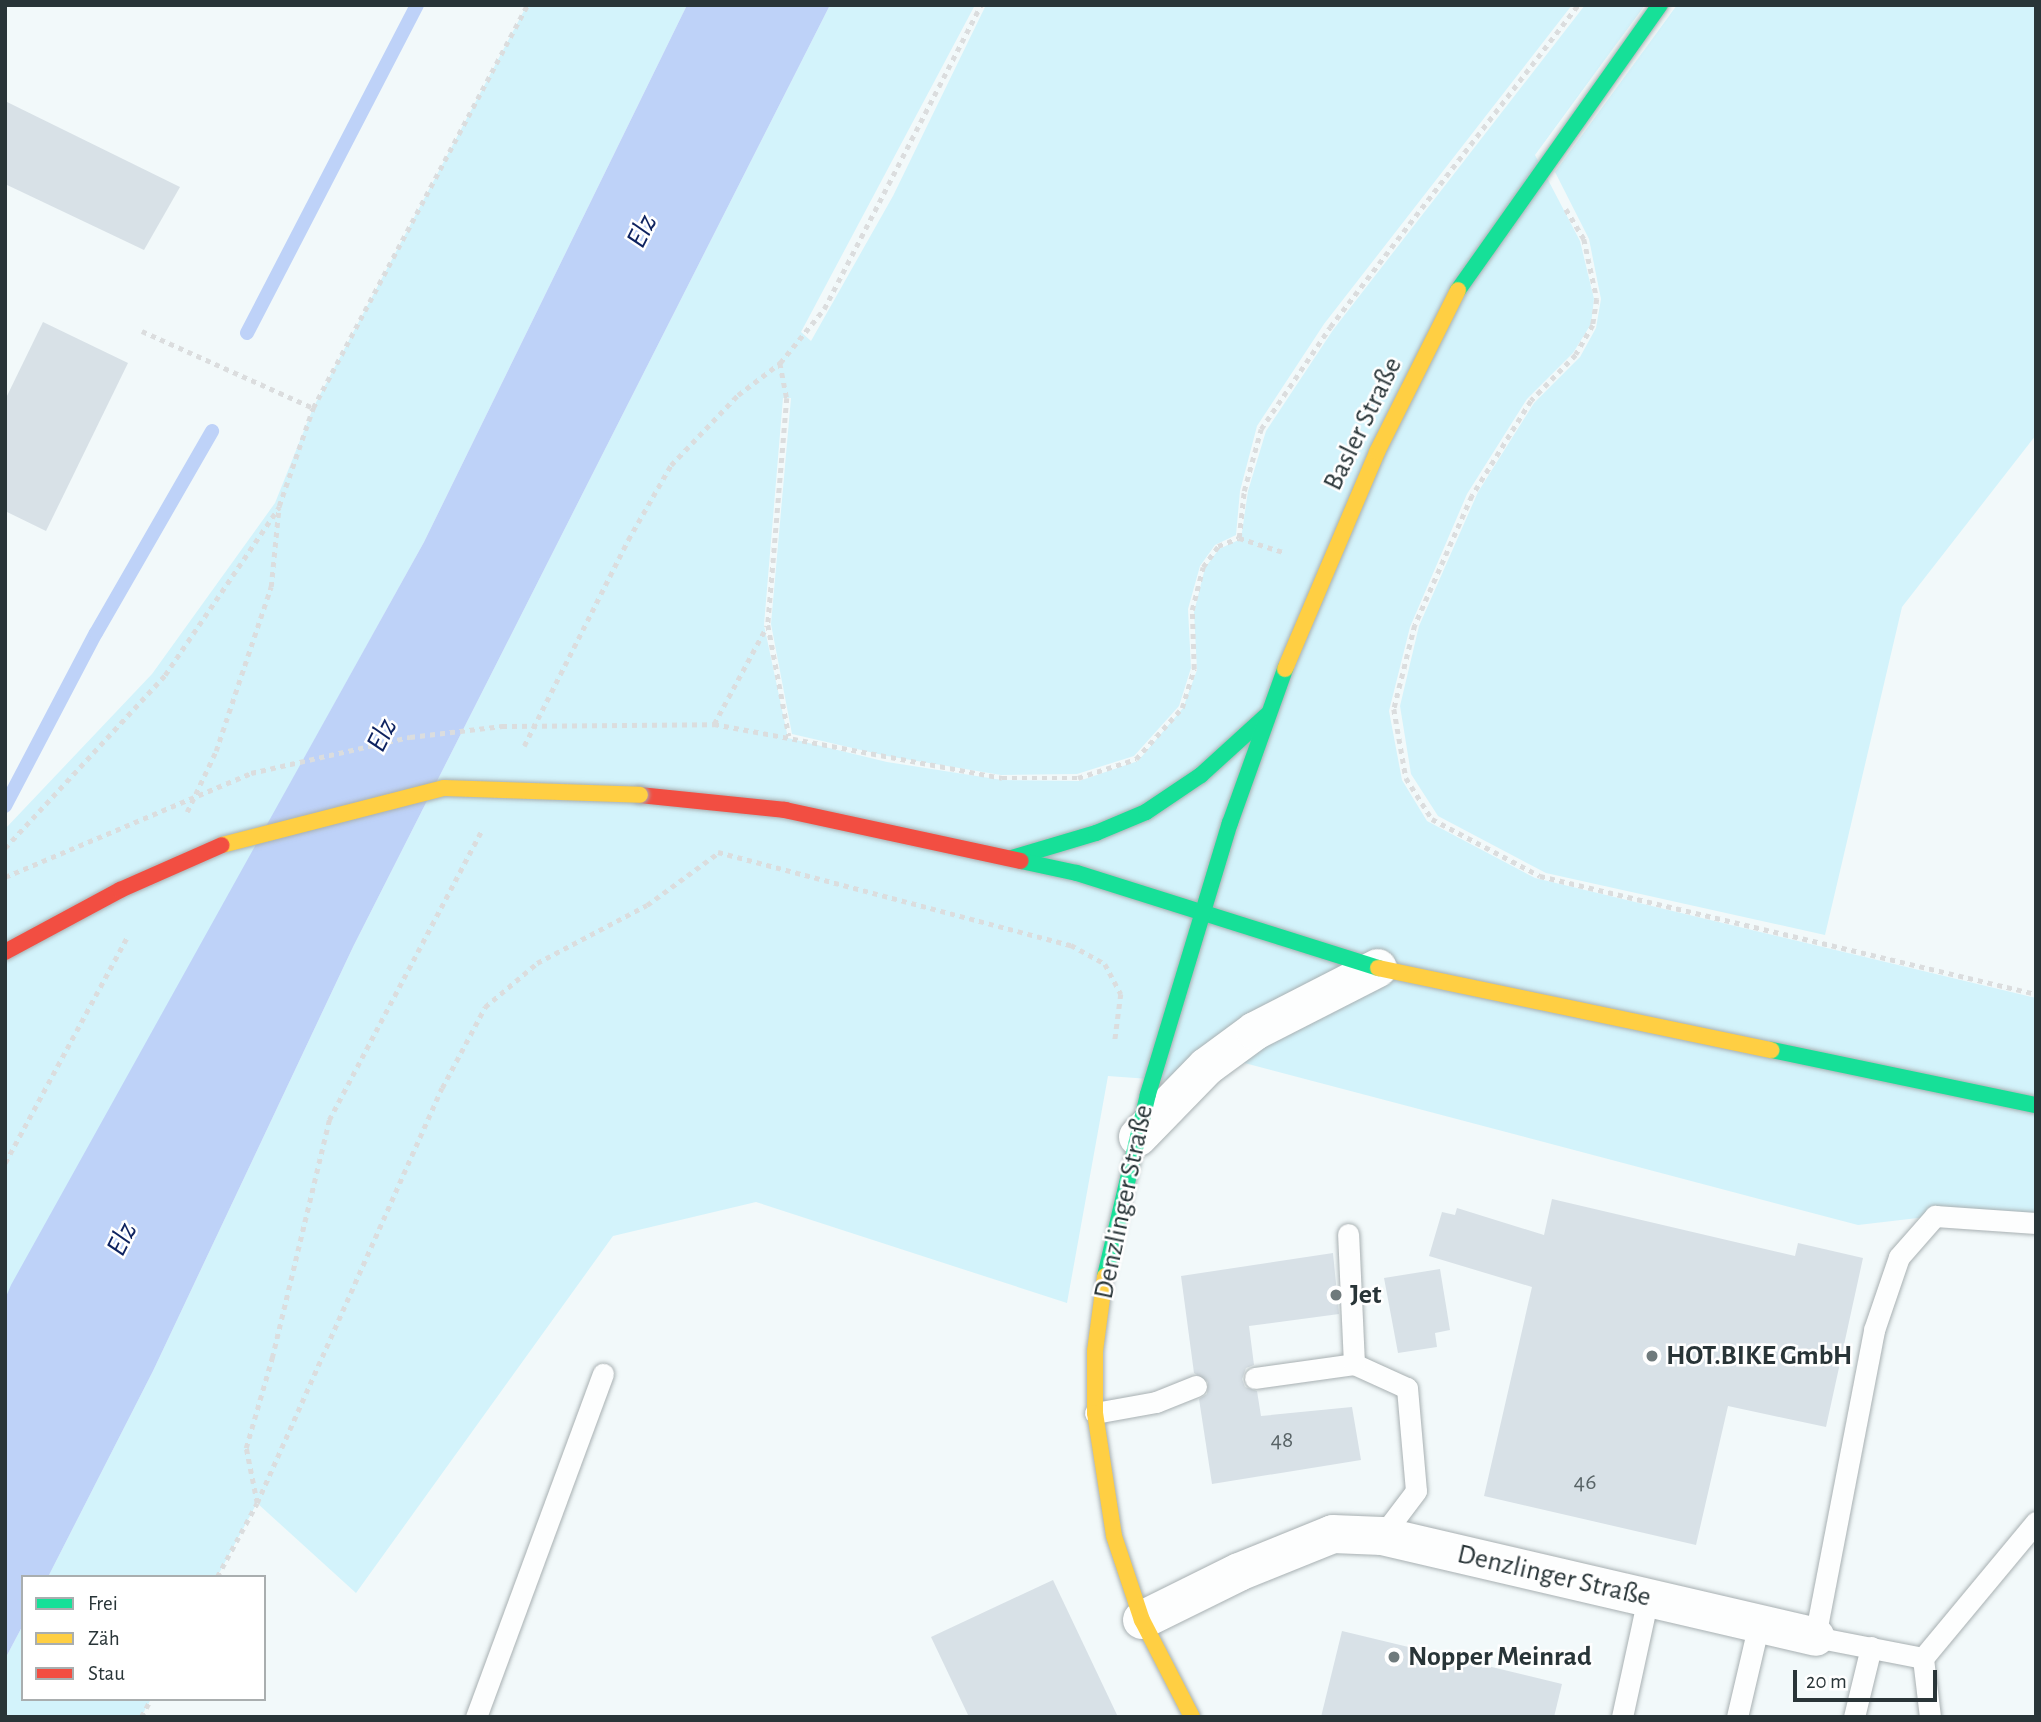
<!DOCTYPE html>
<meta charset="utf-8">
<style>
body{margin:0}
#map{position:relative;width:2041px;height:1722px;overflow:hidden;background:#f2f9fa;font-family:"Alegreya Sans",sans-serif}
div>[style]{position:absolute}
.green>*{inset:0;background:#d3f3fb}
.water>*{inset:0;background:#bed2f8}
.stream>*{height:14px;margin:-7px;padding:0 7px;transform-origin:7px;border-radius:7px;background:#bed2f8}
.building>*{inset:0;background:#d8e1e7}
.path>*{height:4.5px;margin-top:-2.25px;transform-origin:0;background:repeating-linear-gradient(90deg,#dbddde 0 5px,transparent 0 10px)}
.roads{filter:drop-shadow(0 0 2px #a8b0b2) drop-shadow(0 0 2px #a8b0b2)}
.lane>*{height:21px;margin:-10.5px;padding:0 10.5px;transform-origin:10.5px;border-radius:10.5px;background:#fdfefe}
.street>*{height:38px;margin:-19px;padding:0 19px;transform-origin:19px;border-radius:19px;background:#fdfefe}
.fast>*{height:16px;margin:-8px;padding:0 8px;transform-origin:8px;border-radius:8px;background:#16e098}
.slow>*{height:16px;margin:-8px;padding:0 8px;transform-origin:8px;border-radius:8px;background:#ffcf43}
.jam>*{height:16px;margin:-8px;padding:0 8px;transform-origin:8px;border-radius:8px;background:#f24e42}
.bridges{filter:drop-shadow(0 0 2px #a8b0b2) drop-shadow(0 0 2px #a8b0b2)}
.slow-bridge>*{height:16px;margin:-8px;padding:0 8px;transform-origin:8px;border-radius:8px;background:#ffcf43}
.jam-bridge>*{height:16px;margin:-8px;padding:0 8px;transform-origin:8px;border-radius:8px;background:#f24e42}
.dots>*{width:19px;height:19px;translate:-50% -50%;box-sizing:border-box;border:4px solid #fff;border-radius:50%}
span{translate:-50% -50%;white-space:nowrap;text-align:center;line-height:1.15;-webkit-text-stroke:5px #fff;paint-order:stroke}
.number-label{font-size:24px;color:#586366}
.number-label span{-webkit-text-stroke-width:0}
.street-label{font-size:28px;color:#293538}
.poi-label{font-size:28px;color:#293538;font-weight:700}
.left{translate:0 -50%;text-align:left}
.water-label{font-size:30px;color:#0d225f;font-style:italic}
.frame{position:absolute;inset:0;border:7px solid #293538;pointer-events:none}
.legend{position:absolute;left:21px;top:1575px;width:245px;height:126px;box-sizing:border-box;background:#fff;border:2px solid #a9aeaf;margin:0;padding:9px 12px;list-style:none;font-size:21px;color:#293538}
.legend li{display:flex;align-items:center;gap:14px;height:35px}
.legend b{width:35px;border:2px solid #a9aeaf}
.scale{position:absolute;left:1793px;top:1670px;width:144px;height:32px;box-sizing:border-box;border:4px solid #293538;border-top:0;padding-left:9px;font-size:21px;line-height:24px;white-space:nowrap;color:#293538;-webkit-text-stroke:5px #fff;paint-order:stroke}
</style>
<div id="map">
<div class="green">
<div style="clip-path:polygon(527px 5px,687px 5px,424px 542px,5px 1299px,5px 829px,152px 674px,275px 503px,313px 408px)"></div>
<div style="clip-path:polygon(830px 5px,975px 5px,801px 332px,811px 341px,893px 196px,986px 5px,1572px 5px,1324px 324px,1257px 426px,1240px 491px,1236px 535px,1215px 545px,1200px 566px,1188px 609px,1191px 668px,1179px 706px,1134px 756px,1077px 774px,1001px 775px,887px 756px,792px 734px,771px 624px,791px 398px,783px 398px,764px 625px,788px 738px,887px 762px,1002px 780px,1079px 781px,1138px 761px,1183px 708px,1197px 670px,1194px 612px,1205px 568px,1219px 549px,1241px 539px,1248px 491px,1266px 431px,1333px 330px,1585px 5px,1645px 5px,1535px 155px,1580px 241px,1594px 299px,1591px 324px,1573px 353px,1527px 399px,1467px 494px,1410px 627px,1389px 711px,1402px 780px,1427px 821px,1535px 878px,2036px 998px,2036px 1223px,1935px 1216px,1858px 1225px,1233px 1060px,1203px 1083px,1108px 1076px,1067px 1303px,756px 1202px,613px 1236px,356px 1593px,257px 1503px,217px 1577px,48px 1577px,153px 1371px,353px 947px)"></div>
<div style="clip-path:polygon(1677px 5px,2036px 5px,2036px 435px,1902px 607px,1825px 935px,1546px 873px,1438px 816px,1411px 774px,1400px 706px,1419px 626px,1478px 492px,1534px 403px,1580px 357px,1596px 328px,1601px 299px,1589px 239px,1555px 172px)"></div>
<div style="clip-path:polygon(23px 1625px,23px 1699px,151px 1699px,141px 1717px,5px 1717px,5px 1659px)"></div>
</div>
<div class="water">
<div style="clip-path:polygon(687px 5px,830px 5px,353px 947px,153px 1371px,48px 1577px,23px 1577px,23px 1625px,5px 1659px,5px 1299px,11px 1285px,424px 542px)"></div>
</div>
<div class="stream">
<div style="left:247px;top:333px;width:369px;rotate:-62.6deg"></div>
<div style="left:5px;top:806px;width:195px;rotate:-62.3deg"></div>
<div style="left:96px;top:633px;width:233px;rotate:-60.1deg"></div>
</div>
<div class="building">
<div style="clip-path:polygon(5px 101px,180px 187px,144px 250px,5px 184px)"></div>
<div style="clip-path:polygon(43px 322px,128px 363px,46px 531px,5px 511px,5px 400px)"></div>
<div style="clip-path:polygon(1552px 1199px,1795px 1256px,1798px 1243px,1863px 1258px,1826px 1427px,1728px 1406px,1696px 1545px,1484px 1496px,1532px 1287px,1429px 1256px,1442px 1212px,1455px 1215px,1457px 1208px,1544px 1235px)"></div>
<div style="clip-path:polygon(1333px 1253px,1339px 1314px,1249px 1326px,1254px 1365px,1246px 1368px,1242px 1379px,1245px 1387px,1257px 1391px,1261px 1416px,1352px 1407px,1361px 1460px,1212px 1484px,1199px 1399px,1207px 1394px,1208px 1382px,1194px 1373px,1181px 1276px)"></div>
<div style="clip-path:polygon(1440px 1269px,1450px 1330px,1435px 1333px,1437px 1347px,1398px 1353px,1384px 1278px)"></div>
<div style="clip-path:polygon(1053px 1580px,1118px 1717px,969px 1717px,931px 1637px)"></div>
<div style="clip-path:polygon(1342px 1631px,1562px 1684px,1554px 1717px,1321px 1717px)"></div>
</div>
<div class="path">
<div style="left:1566px;top:209px;width:35px;rotate:59deg"></div>
<div style="left:1584px;top:239px;width:61px;rotate:77.8deg"></div>
<div style="left:1597px;top:299px;width:26px;rotate:99deg"></div>
<div style="left:1593px;top:325px;width:34px;rotate:120deg"></div>
<div style="left:1576px;top:355px;width:64px;rotate:134.4deg"></div>
<div style="left:1531px;top:401px;width:112px;rotate:121.8deg"></div>
<div style="left:1472px;top:496px;width:141px;rotate:113.8deg"></div>
<div style="left:1415px;top:625px;width:87px;rotate:104deg"></div>
<div style="left:1394px;top:709px;width:70px;rotate:80.1deg"></div>
<div style="left:1406px;top:778px;width:49px;rotate:57.6deg"></div>
<div style="left:1432px;top:819px;width:122px;rotate:27.8deg"></div>
<div style="left:1540px;top:876px;width:510px;rotate:13.38deg"></div>
<div style="left:142px;top:331px;width:188px;rotate:24.2deg"></div>
<div style="left:780px;top:363px;width:36px;rotate:79deg"></div>
<div style="left:787px;top:398px;width:228px;rotate:94.8deg"></div>
<div style="left:768px;top:625px;width:113px;rotate:79.3deg"></div>
<div style="left:1239px;top:538px;width:47px;rotate:-83.9deg"></div>
<div style="left:1244px;top:491px;width:64px;rotate:-74.7deg"></div>
<div style="left:1261px;top:429px;width:123px;rotate:-55.9deg"></div>
<div style="left:1330px;top:327px;width:406px;rotate:-52.4deg"></div>
<div style="left:714px;top:724px;width:111px;rotate:-61.6deg"></div>
<div style="left:524px;top:746px;width:231px;rotate:-63.2deg"></div>
<div style="left:628px;top:540px;width:86px;rotate:-60.2deg"></div>
<div style="left:671px;top:465px;width:97px;rotate:-46.3deg"></div>
<div style="left:738px;top:395px;width:53px;rotate:-37.3deg"></div>
<div style="left:780px;top:363px;width:70px;rotate:-50.8deg"></div>
<div style="left:824px;top:309px;width:342px;rotate:-62.7deg"></div>
<div style="left:187px;top:812px;width:68px;rotate:-64.6deg"></div>
<div style="left:216px;top:751px;width:173px;rotate:-71.5deg"></div>
<div style="left:271px;top:587px;width:81px;rotate:-84.4deg"></div>
<div style="left:279px;top:506px;width:104px;rotate:-70.9deg"></div>
<div style="left:313px;top:408px;width:456px;rotate:-62deg"></div>
<div style="left:5px;top:848px;width:236px;rotate:-47.2deg"></div>
<div style="left:165px;top:675px;width:203px;rotate:-55.8deg"></div>
<div style="left:718px;top:852px;width:365px;rotate:14.8deg"></div>
<div style="left:1071px;top:945px;width:39px;rotate:29deg"></div>
<div style="left:1105px;top:964px;width:34px;rotate:62deg"></div>
<div style="left:1121px;top:994px;width:46px;rotate:97.4deg"></div>
<div style="left:5px;top:877px;width:267px;rotate:-22.9deg"></div>
<div style="left:251px;top:773px;width:163px;rotate:-12.8deg"></div>
<div style="left:410px;top:737px;width:93px;rotate:-6.8deg"></div>
<div style="left:502px;top:726px;width:212px;rotate:-0.5deg"></div>
<div style="left:714px;top:724px;width:293px;rotate:10.6deg"></div>
<div style="left:1002px;top:778px;width:76px"></div>
<div style="left:1078px;top:778px;width:61px;rotate:-18.1deg"></div>
<div style="left:1136px;top:759px;width:69px;rotate:-48deg"></div>
<div style="left:1182px;top:708px;width:41px;rotate:-72.9deg"></div>
<div style="left:1194px;top:669px;width:59px;rotate:-91.9deg"></div>
<div style="left:1192px;top:610px;width:44px;rotate:-75.7deg"></div>
<div style="left:1203px;top:567px;width:26px;rotate:-54deg"></div>
<div style="left:1218px;top:546px;width:22px;rotate:-21deg"></div>
<div style="left:1239px;top:538px;width:46px;rotate:17.7deg"></div>
<div style="left:5px;top:1163px;width:255px;rotate:-61.6deg"></div>
<div style="left:257px;top:1503px;width:56px;rotate:-101.3deg"></div>
<div style="left:246px;top:1448px;width:94px;rotate:-73.9deg"></div>
<div style="left:272px;top:1358px;width:245px;rotate:-76.5deg"></div>
<div style="left:329px;top:1120px;width:326px;rotate:-62.2deg"></div>
<div style="left:217px;top:1577px;width:84px;rotate:-61.6deg"></div>
<div style="left:257px;top:1503px;width:454px;rotate:-66deg"></div>
<div style="left:442px;top:1088px;width:92px;rotate:-62deg"></div>
<div style="left:485px;top:1007px;width:68px;rotate:-40.2deg"></div>
<div style="left:537px;top:963px;width:124px;rotate:-27.8deg"></div>
<div style="left:647px;top:905px;width:88px;rotate:-36.2deg"></div>
<div style="left:141px;top:1717px;width:21px;rotate:-61deg"></div>
</div>
<div class="roads">
<div class="lane">
<div style="left:1354px;top:1364px;width:58px;rotate:24.4deg"></div>
<div style="left:1407px;top:1388px;width:103px;rotate:85deg"></div>
<div style="left:1416px;top:1491px;width:56px;rotate:127.1deg"></div>
<div style="left:1255px;top:1378px;width:100px;rotate:-8deg"></div>
<div style="left:1354px;top:1364px;width:130px;rotate:-92.6deg"></div>
<div style="left:1095px;top:1413px;width:62px;rotate:-10.2deg"></div>
<div style="left:1156px;top:1402px;width:43px;rotate:-21.8deg"></div>
<div style="left:1923px;top:1658px;width:177px;rotate:-50.3deg"></div>
<div style="left:476px;top:1717px;width:366px;rotate:-69.7deg"></div>
<div style="left:1622px;top:1717px;width:122px;rotate:-77.7deg"></div>
<div style="left:1737px;top:1717px;width:97px;rotate:-76.8deg"></div>
<div style="left:1854px;top:1717px;width:72px;rotate:-76.3deg"></div>
<div style="left:1930px;top:1717px;width:59px;rotate:-96.8deg"></div>
<div style="left:1923px;top:1658px;width:110px;rotate:-169deg"></div>
<div style="left:1815px;top:1637px;width:313px;rotate:-79.1deg"></div>
<div style="left:1874px;top:1330px;width:77px;rotate:-71.1deg"></div>
<div style="left:1899px;top:1257px;width:55px;rotate:-48.7deg"></div>
<div style="left:1935px;top:1216px;width:101px;rotate:4deg"></div>
</div>
<div class="street">
<div style="left:1138px;top:1137px;width:98px;rotate:-45.8deg"></div>
<div style="left:1206px;top:1067px;width:61px;rotate:-36.3deg"></div>
<div style="left:1255px;top:1031px;width:138px;rotate:-27.1deg"></div>
<div style="left:1142px;top:1620px;width:108px;rotate:-26.3deg"></div>
<div style="left:1239px;top:1572px;width:101px;rotate:-22deg"></div>
<div style="left:1333px;top:1534px;width:49px;rotate:2.3deg"></div>
<div style="left:1382px;top:1536px;width:445px;rotate:13.1deg"></div>
</div>
<div class="fast">
<div style="left:1458px;top:290px;width:349px;rotate:-54.7deg"></div>
<div style="left:1012px;top:858px;width:88px;rotate:-16.6deg"></div>
<div style="left:1096px;top:833px;width:54px;rotate:-22.8deg"></div>
<div style="left:1146px;top:812px;width:66px;rotate:-33.9deg"></div>
<div style="left:1201px;top:775px;width:89px;rotate:-42.3deg"></div>
<div style="left:1021px;top:861px;width:57px;rotate:12.1deg"></div>
<div style="left:1077px;top:873px;width:316px;rotate:17.5deg"></div>
<div style="left:1772px;top:1050px;width:270px;rotate:11.8deg"></div>
<div style="left:1105px;top:1276px;width:187px;rotate:-76.7deg"></div>
<div style="left:1148px;top:1094px;width:283px;rotate:-73.2deg"></div>
<div style="left:1230px;top:823px;width:164px;rotate:-70.3deg"></div>
</div>
<div class="slow">
<div style="left:1285px;top:669px;width:236px;rotate:-67deg"></div>
<div style="left:1377px;top:452px;width:181px;rotate:-63.4deg"></div>
<div style="left:1378px;top:968px;width:402px;rotate:11.8deg"></div>
<div style="left:1105px;top:1276px;width:76px;rotate:97.6deg"></div>
<div style="left:1095px;top:1351px;width:62px;rotate:90deg"></div>
<div style="left:1095px;top:1413px;width:124px;rotate:81.2deg"></div>
<div style="left:1114px;top:1536px;width:89px;rotate:71.6deg"></div>
<div style="left:1142px;top:1620px;width:109px;rotate:62.7deg"></div>
</div>
<div class="jam">
<div style="left:640px;top:795px;width:146px;rotate:5.9deg"></div>
<div style="left:785px;top:810px;width:241px;rotate:12.2deg"></div>
</div>
</div>
<div class="bridges">
<div class="slow-bridge">
<div style="left:222px;top:845px;width:229px;rotate:-14.4deg"></div>
<div style="left:444px;top:788px;width:196px;rotate:2deg"></div>
</div>
<div class="jam-bridge">
<div style="left:5px;top:952px;width:131px;rotate:-28.3deg"></div>
<div style="left:120px;top:890px;width:111px;rotate:-23.8deg"></div>
</div>
</div>
<div class="dots">
<div style="left:1336px;top:1295px;background:#6f7a7c"></div>
<div style="left:1652px;top:1356px;background:#6f7a7c"></div>
<div style="left:1394px;top:1657px;background:#6f7a7c"></div>
</div>
<div class="number-label">
<span style="left:1282px;top:1441px">48</span>
<span style="left:1585px;top:1483px">46</span>
</div>
<div class="street-label">
<span style="left:1363px;top:424px;rotate:-64deg">Basler Straße</span>
<span style="left:1124px;top:1202px;rotate:-78deg">Denzlinger Straße</span>
<span style="left:1554px;top:1576px;rotate:13deg">Denzlinger Straße</span>
</div>
<div class="poi-label">
<span class="left" style="left:1350px;top:1295px">Jet</span>
<span class="left" style="left:1666px;top:1356px">HOT.BIKE GmbH</span>
<span class="left" style="left:1408px;top:1657px">Nopper Meinrad</span>
</div>
<div class="water-label">
<span style="left:642px;top:231px;rotate:-63deg">Elz</span>
<span style="left:382px;top:735px;rotate:-63deg">Elz</span>
<span style="left:122px;top:1239px;rotate:-63deg">Elz</span>
</div>
<div class="frame"></div>
<ul class="legend">
<li><b style="height:9px;background:#16e098"></b>Frei</li>
<li><b style="height:9px;background:#ffcf43"></b>Zäh</li>
<li><b style="height:9px;background:#f24e42"></b>Stau</li>
</ul>
<div class="scale">20 m</div>
</div>
